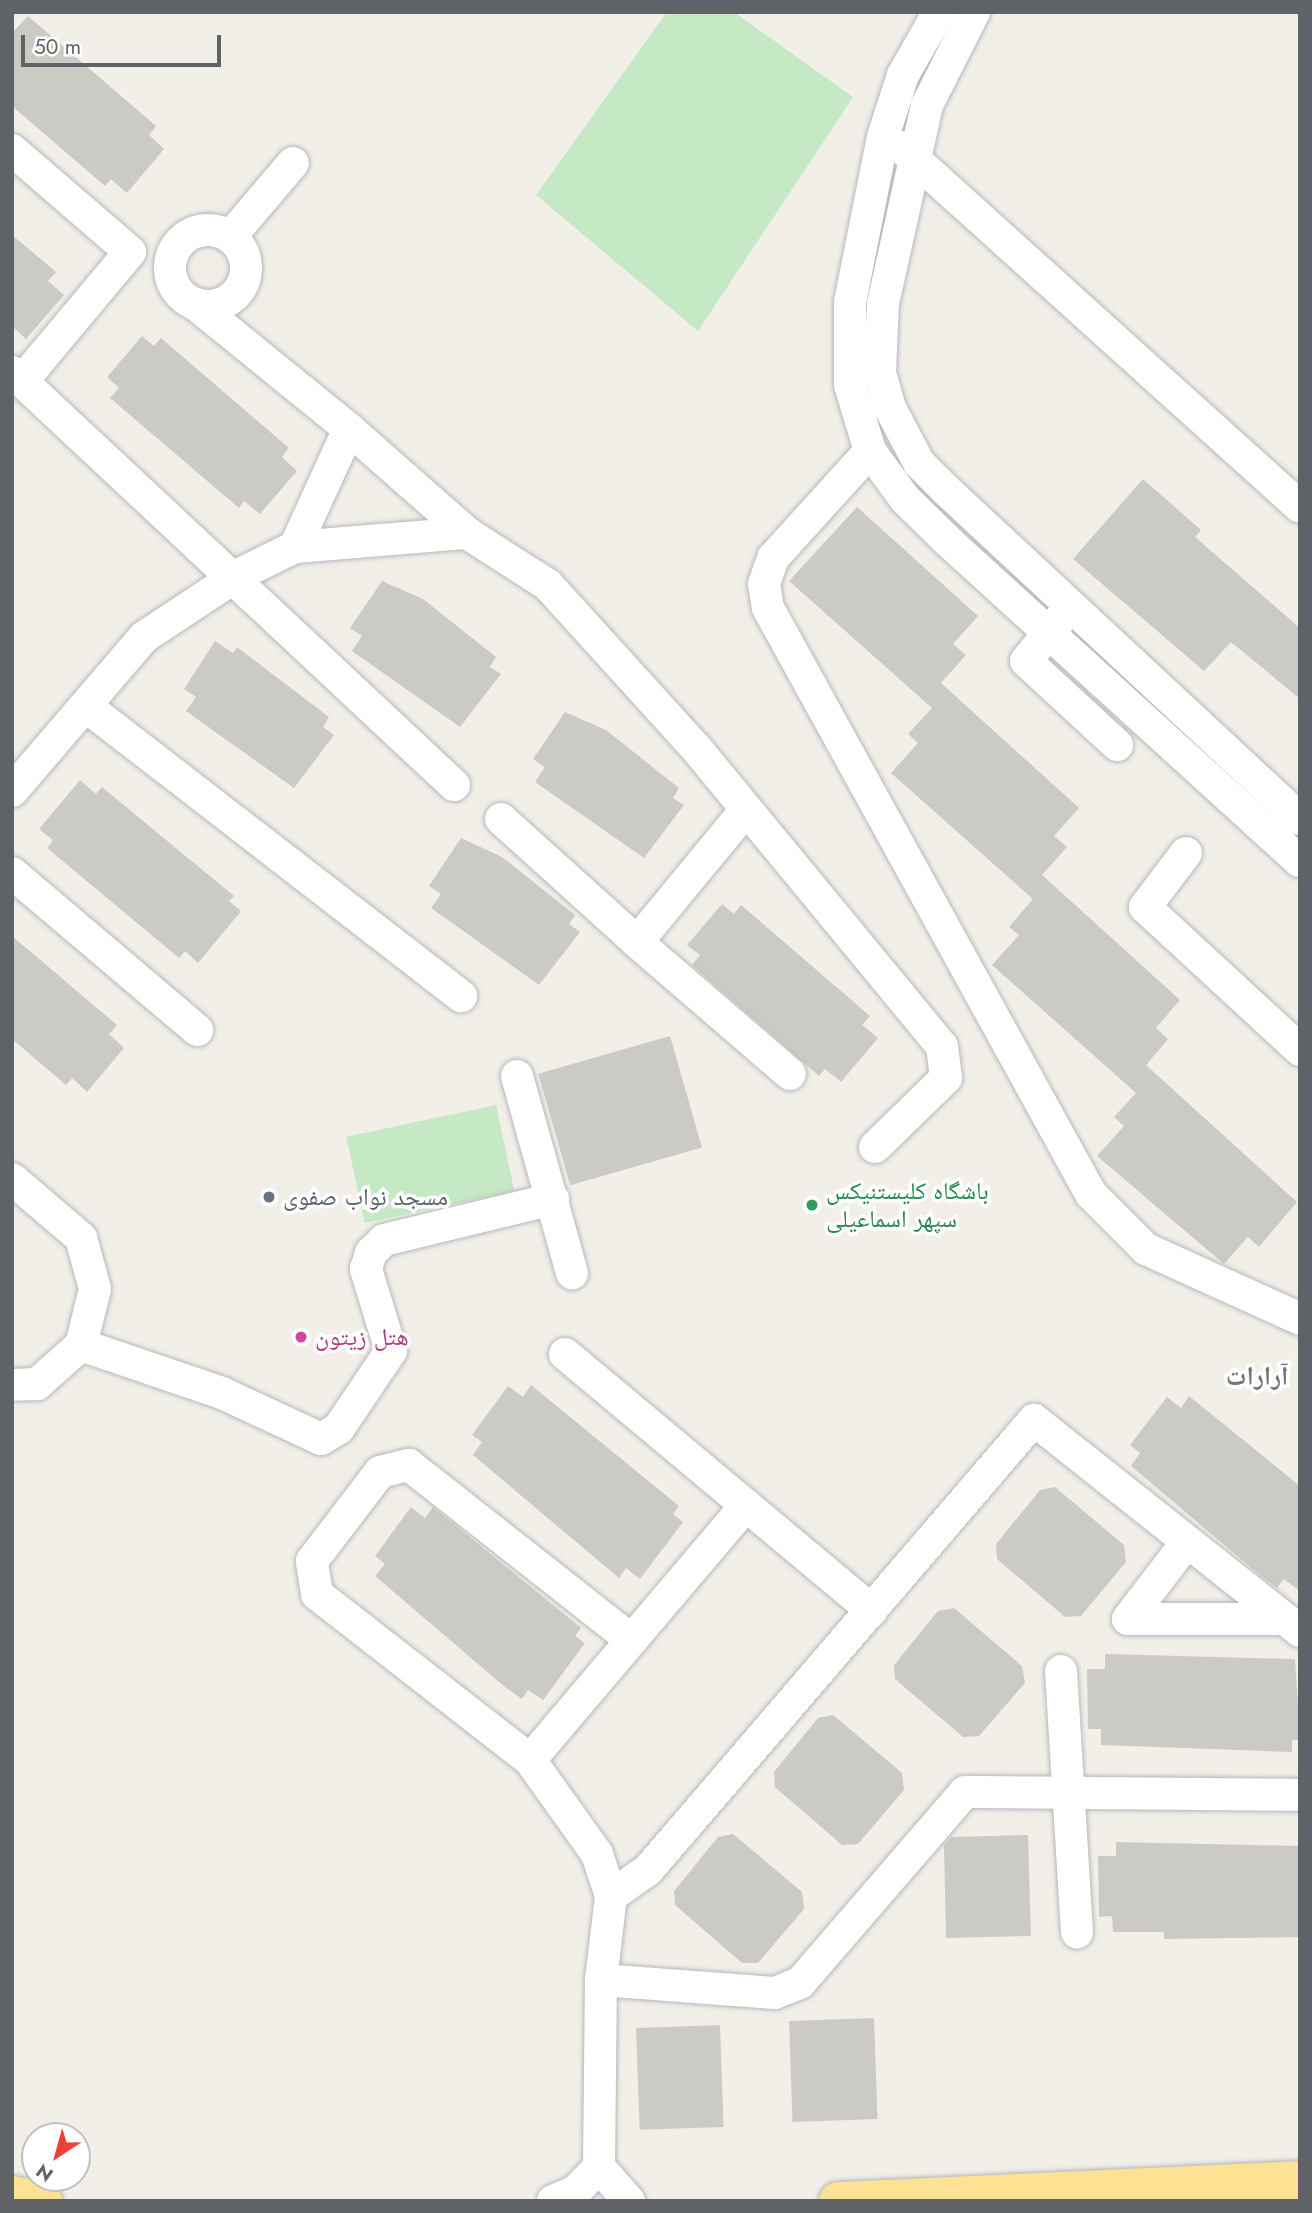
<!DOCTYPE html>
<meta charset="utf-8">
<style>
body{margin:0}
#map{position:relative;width:1312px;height:2213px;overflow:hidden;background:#f1efe8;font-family:Jost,"Noto Naskh Arabic",sans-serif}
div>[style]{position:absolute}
.green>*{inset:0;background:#c5e8c5;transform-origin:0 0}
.building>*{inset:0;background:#cccac5;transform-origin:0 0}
.roads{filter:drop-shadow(0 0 2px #b5b8bc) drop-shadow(0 0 2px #b5b8bc)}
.street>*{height:32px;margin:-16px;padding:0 16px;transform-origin:16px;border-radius:16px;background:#fff}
.street>.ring{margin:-16px;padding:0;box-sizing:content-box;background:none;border:32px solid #fff;border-radius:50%}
.highway>*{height:38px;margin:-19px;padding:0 19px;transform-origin:19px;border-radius:19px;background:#fde293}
.dots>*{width:19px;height:19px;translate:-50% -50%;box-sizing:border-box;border:4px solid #fff;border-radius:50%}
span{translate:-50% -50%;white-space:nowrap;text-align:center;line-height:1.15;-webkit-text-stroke:7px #fff;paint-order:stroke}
.leisure-label{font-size:24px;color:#27864d}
.left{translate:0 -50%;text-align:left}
.worship-label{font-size:24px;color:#5b616d}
.hotel-label{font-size:24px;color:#b23c85}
.neighbourhood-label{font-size:26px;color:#70757a;font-weight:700}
.frame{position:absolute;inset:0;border:14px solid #5f6368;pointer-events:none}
.north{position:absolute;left:21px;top:2122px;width:70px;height:70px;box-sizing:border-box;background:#fff;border:2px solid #bfc1c3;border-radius:50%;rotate:216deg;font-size:19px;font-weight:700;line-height:28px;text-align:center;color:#5f6368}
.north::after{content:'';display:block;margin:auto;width:24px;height:32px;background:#ea4335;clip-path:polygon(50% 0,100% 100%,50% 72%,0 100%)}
.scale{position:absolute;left:21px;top:35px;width:200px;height:32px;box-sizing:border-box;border:4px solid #5f6368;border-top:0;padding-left:9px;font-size:21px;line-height:24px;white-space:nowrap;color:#5f6368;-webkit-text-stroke:5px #fff;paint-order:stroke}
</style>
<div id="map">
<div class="green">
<div style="clip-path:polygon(667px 12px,734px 12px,853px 97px,698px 331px,536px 195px)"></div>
<div style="left:496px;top:1105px;width:88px;height:153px;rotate:78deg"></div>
</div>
<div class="building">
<div style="clip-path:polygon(28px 16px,156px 126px,149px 135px,164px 149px,127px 193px,111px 179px,105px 186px,12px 106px,12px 33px)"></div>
<div style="clip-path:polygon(12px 235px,56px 272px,48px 281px,64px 295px,26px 339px,12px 326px)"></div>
<div style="clip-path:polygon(142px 336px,154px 346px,161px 338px,289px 448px,282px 457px,297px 471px,260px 514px,244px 501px,239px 508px,110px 398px,119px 388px,107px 377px)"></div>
<div style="clip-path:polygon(1143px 479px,1201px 530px,1195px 537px,1300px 628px,1300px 699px,1231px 642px,1204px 671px,1073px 559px)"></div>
<div style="clip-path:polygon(857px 507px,978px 616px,953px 644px,966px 655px,941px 683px,1079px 808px,1054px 836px,1067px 847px,1042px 875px,1180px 1000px,1156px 1028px,1168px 1039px,1146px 1065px,1297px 1202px,1259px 1247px,1248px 1237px,1224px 1264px,1097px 1156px,1124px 1126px,1114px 1117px,1136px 1093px,992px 965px,1019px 935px,1009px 927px,1033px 899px,891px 773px,918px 743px,908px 734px,932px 708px,789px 581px)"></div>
<div style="clip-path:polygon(382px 581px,423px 599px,496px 657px,490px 667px,501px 674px,460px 727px,352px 651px,362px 636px,350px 628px)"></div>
<div style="clip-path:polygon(215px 641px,233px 653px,237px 647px,329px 717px,323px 727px,334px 735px,294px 788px,186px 711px,196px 697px,184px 689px)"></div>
<div style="clip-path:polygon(565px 712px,606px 730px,679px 788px,673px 798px,684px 805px,644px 858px,535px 782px,545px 767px,533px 759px)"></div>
<div style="clip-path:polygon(80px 780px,96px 794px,102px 787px,234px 896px,229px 901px,241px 911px,198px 963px,185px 951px,179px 958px,47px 848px,53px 840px,39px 829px)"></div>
<div style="clip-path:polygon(461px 838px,502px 857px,575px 915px,569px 924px,580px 932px,539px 985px,431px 908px,441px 894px,429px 886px)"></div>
<div style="clip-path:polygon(722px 904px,734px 914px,741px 905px,870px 1016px,862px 1025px,878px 1038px,841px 1082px,825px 1069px,819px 1076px,692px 965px,700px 955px,687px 945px)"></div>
<div style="clip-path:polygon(12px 936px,117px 1025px,109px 1034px,124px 1048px,87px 1092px,72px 1078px,66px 1085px,12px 1039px)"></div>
<div style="left:670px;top:1036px;width:116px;height:137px;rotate:74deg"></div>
<div style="clip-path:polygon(531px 1385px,679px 1506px,673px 1514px,683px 1522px,640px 1579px,626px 1568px,619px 1578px,473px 1455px,482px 1442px,472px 1435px,508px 1386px,523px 1397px)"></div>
<div style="clip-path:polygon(1189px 1396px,1300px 1486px,1300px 1591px,1284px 1579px,1277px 1588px,1261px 1576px,1131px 1466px,1140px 1453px,1130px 1445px,1167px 1397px,1181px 1408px)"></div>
<div style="clip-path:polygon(1055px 1487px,1124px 1545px,1126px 1562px,1081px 1616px,1065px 1617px,997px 1559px,996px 1544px,1040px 1490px)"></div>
<div style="clip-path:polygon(411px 1507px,425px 1518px,433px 1507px,581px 1628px,575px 1636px,585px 1643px,543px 1700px,528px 1690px,522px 1699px,505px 1687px,375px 1576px,385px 1564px,375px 1556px)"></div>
<div style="clip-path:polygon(954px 1608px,1022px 1666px,1025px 1683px,979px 1736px,963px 1737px,895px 1679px,894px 1665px,938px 1611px)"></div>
<div style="clip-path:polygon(1105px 1654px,1295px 1659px,1300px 1740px,1292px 1740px,1292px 1752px,1101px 1745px,1101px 1729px,1088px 1729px,1087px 1669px,1105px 1669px)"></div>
<div style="clip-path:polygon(833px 1715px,902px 1773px,904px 1790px,858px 1844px,842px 1845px,775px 1787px,774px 1772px,818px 1718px)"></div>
<div style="clip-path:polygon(733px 1834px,802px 1892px,804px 1909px,758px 1963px,742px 1963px,675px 1905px,674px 1891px,718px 1837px)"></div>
<div style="clip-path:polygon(1028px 1835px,1031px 1936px,946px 1938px,944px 1845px,951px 1837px)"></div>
<div style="clip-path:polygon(1116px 1842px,1300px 1846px,1300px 1937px,1164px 1939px,1164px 1932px,1113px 1932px,1112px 1916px,1099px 1917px,1098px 1856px,1116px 1856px)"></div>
<div style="left:874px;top:2018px;width:101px;height:85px;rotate:88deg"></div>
<div style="left:720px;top:2025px;width:102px;height:84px;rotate:88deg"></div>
</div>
<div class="roads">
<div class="street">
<div style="left:939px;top:12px;width:73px;rotate:119.7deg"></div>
<div style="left:903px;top:75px;width:65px;rotate:107.9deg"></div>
<div style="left:883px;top:137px;width:168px;rotate:101.3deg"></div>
<div style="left:850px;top:302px;width:83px;rotate:90deg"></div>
<div style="left:850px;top:385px;width:69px;rotate:73.1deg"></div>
<div style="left:870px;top:451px;width:59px;rotate:53.9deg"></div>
<div style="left:905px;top:499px;width:63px;rotate:44.4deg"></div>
<div style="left:950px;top:543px;width:473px;rotate:42.3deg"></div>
<div style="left:974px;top:12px;width:104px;rotate:116.8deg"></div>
<div style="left:927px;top:105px;width:203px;rotate:102.5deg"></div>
<div style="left:883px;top:303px;width:70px;rotate:92.5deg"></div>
<div style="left:880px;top:373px;width:36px;rotate:74deg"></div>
<div style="left:890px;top:408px;width:62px;rotate:62.2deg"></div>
<div style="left:919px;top:463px;width:38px;rotate:45deg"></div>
<div style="left:946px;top:490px;width:483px;rotate:42.9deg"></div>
<div style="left:901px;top:147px;width:537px;rotate:42.06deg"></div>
<div style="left:12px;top:150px;width:156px;rotate:40.8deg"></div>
<div style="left:130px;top:252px;width:168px;rotate:129.9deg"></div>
<div class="ring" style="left:170px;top:230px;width:44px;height:44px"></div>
<div style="left:230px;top:237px;width:97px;rotate:-49.6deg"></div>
<div style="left:194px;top:303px;width:200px;rotate:39.1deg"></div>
<div style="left:349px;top:429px;width:130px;rotate:114.6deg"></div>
<div style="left:12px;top:372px;width:605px;rotate:43.06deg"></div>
<div style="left:349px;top:429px;width:157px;rotate:41.4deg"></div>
<div style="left:870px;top:451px;width:144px;rotate:132.2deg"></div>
<div style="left:773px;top:558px;width:28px;rotate:109deg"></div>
<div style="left:764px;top:584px;width:24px;rotate:81deg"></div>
<div style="left:768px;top:608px;width:669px;rotate:61.14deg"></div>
<div style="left:1091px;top:1194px;width:78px;rotate:45deg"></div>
<div style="left:1146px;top:1249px;width:169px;rotate:24.4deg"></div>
<div style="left:1061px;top:618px;width:55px;rotate:129.1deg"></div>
<div style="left:1026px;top:661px;width:124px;rotate:42.7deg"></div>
<div style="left:87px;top:707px;width:473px;rotate:37.7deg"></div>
<div style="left:12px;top:791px;width:203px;rotate:-49.4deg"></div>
<div style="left:144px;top:637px;width:110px;rotate:-33.5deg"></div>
<div style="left:236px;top:576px;width:66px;rotate:-26.2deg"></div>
<div style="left:295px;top:547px;width:173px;rotate:-4.7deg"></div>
<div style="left:467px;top:533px;width:96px;rotate:32.7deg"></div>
<div style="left:548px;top:585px;width:220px;rotate:47.8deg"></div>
<div style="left:696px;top:748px;width:386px;rotate:50.5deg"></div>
<div style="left:942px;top:1046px;width:32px;rotate:83deg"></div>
<div style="left:946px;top:1078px;width:99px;rotate:135.8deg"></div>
<div style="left:501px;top:819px;width:183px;rotate:42.1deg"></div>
<div style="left:637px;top:942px;width:171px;rotate:-50.5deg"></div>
<div style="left:1186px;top:853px;width:68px;rotate:127.2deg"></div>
<div style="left:1145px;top:907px;width:211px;rotate:42.7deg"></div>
<div style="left:12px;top:873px;width:243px;rotate:40.3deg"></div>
<div style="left:637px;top:942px;width:202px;rotate:40.8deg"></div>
<div style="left:517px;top:1076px;width:205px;rotate:74.4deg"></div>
<div style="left:12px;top:1179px;width:91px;rotate:40.5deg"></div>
<div style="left:81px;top:1238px;width:53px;rotate:74.6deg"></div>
<div style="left:95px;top:1289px;width:58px;rotate:104deg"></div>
<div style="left:81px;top:1345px;width:59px;rotate:138.4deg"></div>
<div style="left:37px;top:1384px;width:25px;rotate:178deg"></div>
<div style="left:81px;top:1345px;width:149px;rotate:18.8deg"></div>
<div style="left:222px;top:1393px;width:109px;rotate:24.9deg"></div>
<div style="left:321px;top:1439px;width:21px;rotate:-31deg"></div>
<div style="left:339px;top:1428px;width:93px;rotate:-56deg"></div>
<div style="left:391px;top:1351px;width:86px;rotate:-107deg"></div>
<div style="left:366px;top:1269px;width:17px;rotate:-73deg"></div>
<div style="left:371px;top:1253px;width:18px;rotate:-45deg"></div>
<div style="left:384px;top:1240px;width:174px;rotate:-13.6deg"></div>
<div style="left:565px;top:1354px;width:400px;rotate:39.9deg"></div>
<div style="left:1187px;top:1542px;width:97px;rotate:127.5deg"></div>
<div style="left:1128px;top:1619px;width:156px"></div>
<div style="left:1061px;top:1671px;width:262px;rotate:86.5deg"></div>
<div style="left:530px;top:1760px;width:334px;rotate:-49.7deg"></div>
<div style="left:611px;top:1896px;width:45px;rotate:-35.1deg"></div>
<div style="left:648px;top:1870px;width:593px;rotate:-49.38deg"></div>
<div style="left:1034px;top:1420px;width:340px;rotate:38.4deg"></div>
<div style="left:601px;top:1980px;width:174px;rotate:4.3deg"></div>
<div style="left:775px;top:1993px;width:27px;rotate:-22deg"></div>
<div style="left:800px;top:1983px;width:252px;rotate:-49.2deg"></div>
<div style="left:965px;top:1792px;width:335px;rotate:0.5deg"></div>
<div style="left:553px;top:2201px;width:25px;rotate:-23deg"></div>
<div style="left:576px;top:2191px;width:33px;rotate:-46deg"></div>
<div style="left:629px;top:2201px;width:45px;rotate:-131.4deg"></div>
<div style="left:599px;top:2167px;width:187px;rotate:-89.4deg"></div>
<div style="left:601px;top:1980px;width:85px;rotate:-83.2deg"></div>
<div style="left:611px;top:1896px;width:44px;rotate:-108.4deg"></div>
<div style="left:597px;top:1854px;width:115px;rotate:-125.5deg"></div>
<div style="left:530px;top:1760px;width:270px;rotate:-142.1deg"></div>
<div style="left:317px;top:1594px;width:33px;rotate:-99deg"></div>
<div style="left:312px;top:1561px;width:112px;rotate:-52.6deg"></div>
<div style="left:380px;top:1472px;width:30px;rotate:-14deg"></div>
<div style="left:409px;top:1465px;width:283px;rotate:38.2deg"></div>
</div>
<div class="highway">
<div style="left:12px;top:2195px;width:32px;rotate:11deg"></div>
<div style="left:838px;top:2201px;width:462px;rotate:-2.6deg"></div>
</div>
</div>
<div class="dots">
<div style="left:269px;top:1197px;background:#6b7280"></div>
<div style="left:812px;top:1205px;background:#2e9e5b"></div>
<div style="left:301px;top:1337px;background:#d1479c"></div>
</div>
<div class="leisure-label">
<span class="left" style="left:826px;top:1205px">باشگاه کلیستنیکس<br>سپهر اسماعیلی</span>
</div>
<div class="worship-label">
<span class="left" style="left:283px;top:1197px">مسجد نواب صفوی</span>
</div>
<div class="hotel-label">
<span class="left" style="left:315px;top:1337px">هتل زیتون</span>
</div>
<div class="neighbourhood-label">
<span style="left:1257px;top:1377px">آرارات</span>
</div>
<div class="frame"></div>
<div class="north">N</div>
<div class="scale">50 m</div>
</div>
